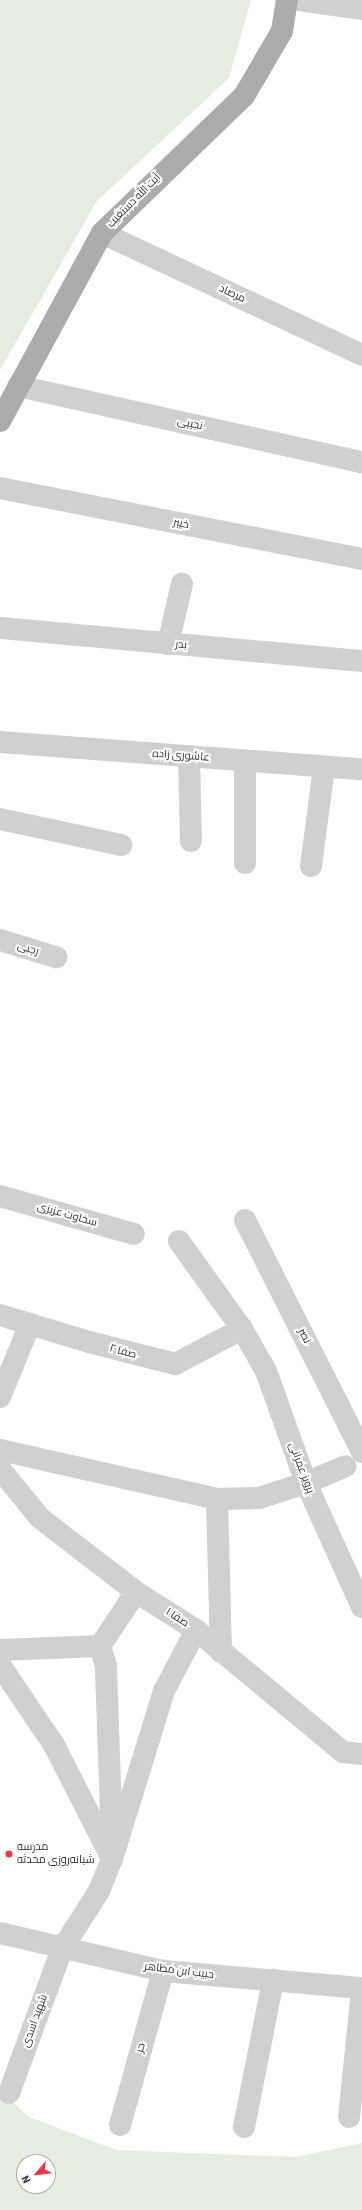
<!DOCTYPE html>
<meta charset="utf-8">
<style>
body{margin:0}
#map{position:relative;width:362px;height:2210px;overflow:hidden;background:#fff;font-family:"Source Sans 3",Cairo,sans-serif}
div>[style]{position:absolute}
.green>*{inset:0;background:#e6ecdf}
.minor>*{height:22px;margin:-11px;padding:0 11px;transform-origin:11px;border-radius:11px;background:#d0d0d0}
.major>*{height:22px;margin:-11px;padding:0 11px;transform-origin:11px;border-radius:11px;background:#ababab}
.dots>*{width:11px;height:11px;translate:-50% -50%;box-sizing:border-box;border:2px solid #fff;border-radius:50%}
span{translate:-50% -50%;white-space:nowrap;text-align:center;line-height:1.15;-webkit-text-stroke:4px #fff;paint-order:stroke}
.street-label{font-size:11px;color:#333}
.poi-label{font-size:11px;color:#333}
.left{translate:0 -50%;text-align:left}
.north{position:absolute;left:16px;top:2154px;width:40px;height:40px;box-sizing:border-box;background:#fff;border:1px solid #adadad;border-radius:50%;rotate:242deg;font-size:11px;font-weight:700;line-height:16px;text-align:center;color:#333}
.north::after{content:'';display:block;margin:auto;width:14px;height:18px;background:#e63946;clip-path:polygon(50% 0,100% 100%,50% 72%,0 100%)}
</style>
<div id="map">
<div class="green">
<div style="clip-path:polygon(0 0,251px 0,229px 78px,97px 201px,0 370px)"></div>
<div style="clip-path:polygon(evenodd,0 2090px,29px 2117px,116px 2150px,296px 2157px,362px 2143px,362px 2210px,0 2210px,0 2090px,24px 2162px,48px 2162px,48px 2186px,24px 2186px,24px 2162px)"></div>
</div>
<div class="minor">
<div style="left:299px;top:0;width:64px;rotate:8.1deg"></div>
<div style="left:102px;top:233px;width:287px;rotate:25.1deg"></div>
<div style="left:18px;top:386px;width:352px;rotate:12.5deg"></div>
<div style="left:0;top:488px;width:369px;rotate:11.1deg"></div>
<div style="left:0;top:628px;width:364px;rotate:5.2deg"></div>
<div style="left:168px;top:644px;width:62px;rotate:-76.9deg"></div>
<div style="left:0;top:742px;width:363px;rotate:4.3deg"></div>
<div style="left:189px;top:756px;width:85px;rotate:88.7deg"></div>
<div style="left:0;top:819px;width:124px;rotate:12.1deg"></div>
<div style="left:245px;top:863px;width:102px;rotate:-90deg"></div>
<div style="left:311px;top:866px;width:100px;rotate:-82.5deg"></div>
<div style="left:0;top:940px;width:59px;rotate:16.9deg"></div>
<div style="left:0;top:1196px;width:139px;rotate:15.8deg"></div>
<div style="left:245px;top:1220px;width:260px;rotate:63.2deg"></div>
<div style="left:179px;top:1241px;width:108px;rotate:54.4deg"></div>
<div style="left:242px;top:1329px;width:48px;rotate:60.3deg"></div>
<div style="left:266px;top:1371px;width:119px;rotate:70.3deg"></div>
<div style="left:306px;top:1483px;width:136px;rotate:65.7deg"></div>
<div style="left:0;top:1315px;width:93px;rotate:16.9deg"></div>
<div style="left:89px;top:1342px;width:89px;rotate:14.3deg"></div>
<div style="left:175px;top:1364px;width:76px;rotate:-27.6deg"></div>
<div style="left:0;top:1397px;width:79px;rotate:-67.7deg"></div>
<div style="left:0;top:1450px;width:222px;rotate:12.7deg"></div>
<div style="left:217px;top:1499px;width:153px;rotate:88.5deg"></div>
<div style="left:0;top:1469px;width:63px;rotate:50.8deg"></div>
<div style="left:40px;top:1518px;width:121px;rotate:37.6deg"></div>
<div style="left:136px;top:1592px;width:71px;rotate:32.3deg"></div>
<div style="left:196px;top:1630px;width:191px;rotate:39.7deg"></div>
<div style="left:343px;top:1752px;width:19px;rotate:6deg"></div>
<div style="left:217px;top:1499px;width:42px;rotate:-1.4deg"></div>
<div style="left:259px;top:1498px;width:49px;rotate:-17.7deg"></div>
<div style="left:306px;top:1483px;width:43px;rotate:-23deg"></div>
<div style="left:0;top:1650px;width:100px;rotate:-2.3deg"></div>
<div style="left:0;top:1665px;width:97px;rotate:56deg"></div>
<div style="left:54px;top:1745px;width:121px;rotate:63deg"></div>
<div style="left:112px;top:1841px;width:175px;rotate:-92deg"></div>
<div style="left:106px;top:1666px;width:21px;rotate:-107deg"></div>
<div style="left:100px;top:1646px;width:65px;rotate:-56.3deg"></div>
<div style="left:0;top:1933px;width:167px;rotate:13.1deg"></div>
<div style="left:163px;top:1971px;width:200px;rotate:4.9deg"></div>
<div style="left:9px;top:2093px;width:153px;rotate:-69.8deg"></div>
<div style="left:62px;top:1949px;width:69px;rotate:-57.5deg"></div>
<div style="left:99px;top:1891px;width:35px;rotate:-68deg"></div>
<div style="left:112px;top:1859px;width:176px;rotate:-72.8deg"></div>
<div style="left:164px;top:1691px;width:69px;rotate:-62.3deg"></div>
<div style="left:349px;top:2117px;width:127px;rotate:-84.1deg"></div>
<div style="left:120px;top:2125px;width:160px;rotate:-74.4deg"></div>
<div style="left:244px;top:2127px;width:150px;rotate:-78.8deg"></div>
</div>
<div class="major">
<div style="left:0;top:421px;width:214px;rotate:-61.5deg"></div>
<div style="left:102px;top:233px;width:197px;rotate:-44deg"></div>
<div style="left:244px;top:96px;width:75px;rotate:-59.7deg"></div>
<div style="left:282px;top:31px;width:31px;rotate:-81deg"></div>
</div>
<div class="dots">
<div style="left:9px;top:1854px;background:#e63946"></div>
</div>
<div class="street-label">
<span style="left:134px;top:201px;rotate:-45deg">آیت الله دستغیب</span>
<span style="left:232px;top:294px;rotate:25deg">مرصاد</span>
<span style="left:190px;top:424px;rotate:13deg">نجیبی</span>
<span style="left:181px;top:524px;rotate:11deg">خیبر</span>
<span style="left:181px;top:645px;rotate:5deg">بدر</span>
<span style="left:181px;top:756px;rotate:4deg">عاشوری زاده</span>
<span style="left:28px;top:949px;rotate:17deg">رجبی</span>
<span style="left:67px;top:1215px;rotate:16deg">سخاوت عزیزی</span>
<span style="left:304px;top:1336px;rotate:63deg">نصر</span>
<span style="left:123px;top:1352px;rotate:15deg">صفا ۲</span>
<span style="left:301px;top:1468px;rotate:69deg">پرویز عمرانی</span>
<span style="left:177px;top:1618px;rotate:33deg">صفا ۱</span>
<span style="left:179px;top:1971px;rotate:7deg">حبیب ابن مظاهر</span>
<span style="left:35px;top:2021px;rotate:-70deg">شهید اسدی</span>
<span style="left:141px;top:2048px;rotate:-74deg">حر</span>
</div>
<div class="poi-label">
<span class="left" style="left:17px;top:1854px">مدرسه<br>شبانه‌روزی محدثه</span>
</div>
<div class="north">N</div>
</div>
